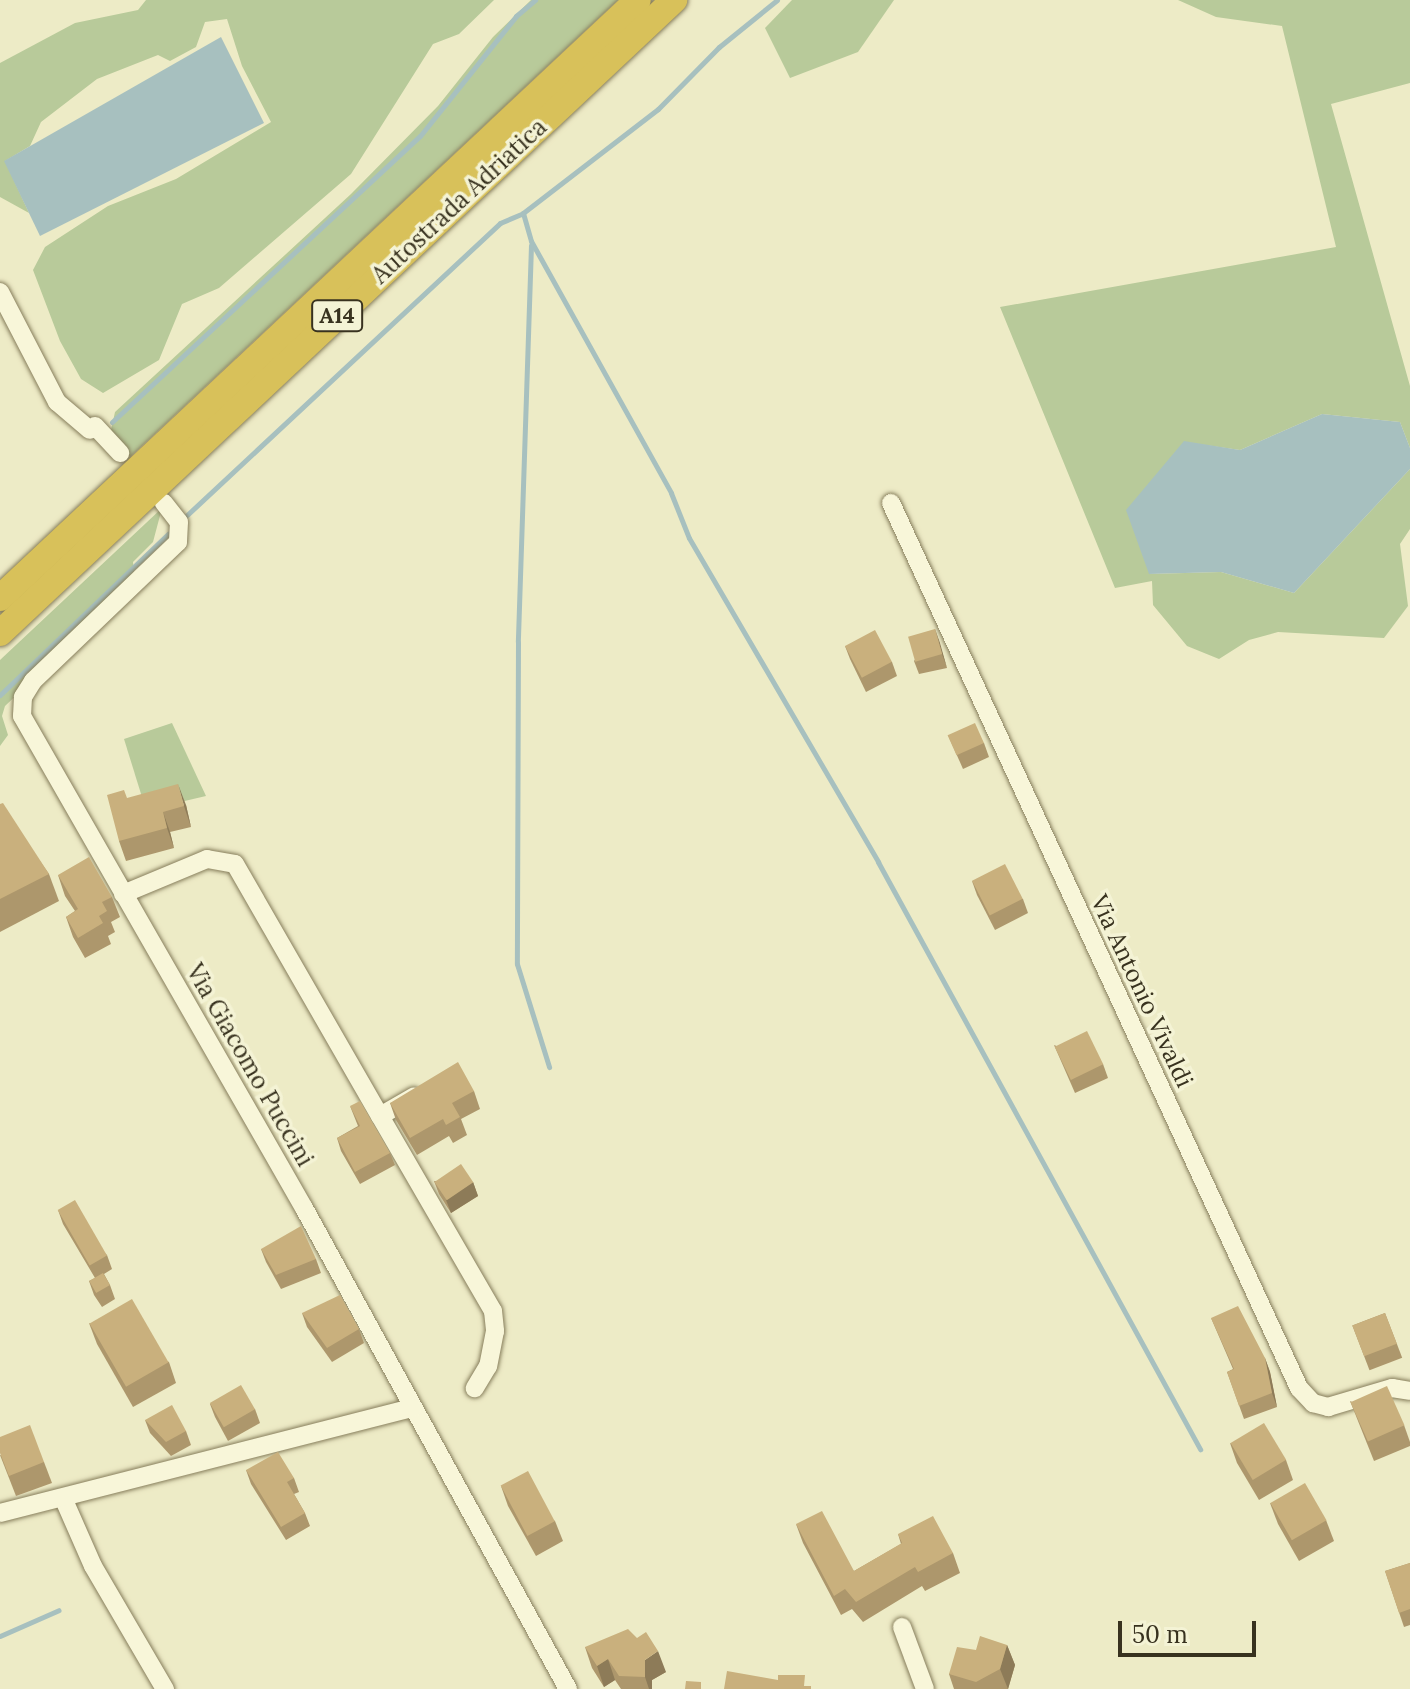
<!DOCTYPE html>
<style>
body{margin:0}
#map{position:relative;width:1410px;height:1689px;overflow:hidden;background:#edebc6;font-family:Lora,serif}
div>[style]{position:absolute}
.green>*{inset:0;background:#b8ca9a}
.water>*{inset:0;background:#a7c0bf}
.stream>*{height:5px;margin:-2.5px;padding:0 2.5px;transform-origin:2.5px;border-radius:2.5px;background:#a7c0bf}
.roads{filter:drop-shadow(0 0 2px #877e5c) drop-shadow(0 0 2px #877e5c)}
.minor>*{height:18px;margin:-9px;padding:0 9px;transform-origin:9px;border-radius:9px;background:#f8f6d9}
.highway>*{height:26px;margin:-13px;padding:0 13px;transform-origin:13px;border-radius:13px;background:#d8c15a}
.wall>*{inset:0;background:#ad976c;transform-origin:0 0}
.shaded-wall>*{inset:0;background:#8d7b58}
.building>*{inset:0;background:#c9b07d;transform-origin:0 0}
span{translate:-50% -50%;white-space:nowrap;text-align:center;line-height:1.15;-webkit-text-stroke:7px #f4f3d5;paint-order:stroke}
.shield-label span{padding:2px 6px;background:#f4f3d5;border:2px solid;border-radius:6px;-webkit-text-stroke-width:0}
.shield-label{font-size:22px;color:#38321f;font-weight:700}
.street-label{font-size:24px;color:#38321f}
.scale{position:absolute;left:1118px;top:1621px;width:138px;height:36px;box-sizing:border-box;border:4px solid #38321f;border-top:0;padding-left:10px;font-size:24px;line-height:28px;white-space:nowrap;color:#38321f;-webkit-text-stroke:6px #f4f3d5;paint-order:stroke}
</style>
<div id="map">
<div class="green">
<div style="clip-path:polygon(146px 0,494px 0,459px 34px,433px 44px,351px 174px,219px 288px,182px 304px,159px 360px,103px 393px,81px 379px,60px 341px,33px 270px,45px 247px,108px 206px,176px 179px,271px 122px,242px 66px,227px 19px,205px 22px,196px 47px,170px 61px,158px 55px,97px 79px,41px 122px,30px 146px,5px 161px,29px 213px,0 197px,0 63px,75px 23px,138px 10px)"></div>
<div style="clip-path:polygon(531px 0,618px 0,130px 457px,111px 430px,115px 412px,351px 194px,438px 106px,493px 37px)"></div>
<div style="clip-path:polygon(792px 0,894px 0,858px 52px,790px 78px,765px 28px)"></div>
<div style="clip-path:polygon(1178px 0,1410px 0,1410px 83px,1331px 104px,1410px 386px,1410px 448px,1400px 422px,1322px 414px,1240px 450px,1184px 442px,1149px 574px,1221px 572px,1294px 593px,1410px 469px,1410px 529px,1400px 544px,1408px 606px,1384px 638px,1278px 632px,1249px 640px,1219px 659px,1187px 646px,1153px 605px,1152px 581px,1115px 588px,1000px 307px,1336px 247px,1282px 26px,1216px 17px)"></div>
<div style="clip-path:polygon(162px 508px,153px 542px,133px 562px,135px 582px,5px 706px,2px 716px,8px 735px,0 746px,0 660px)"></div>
<div style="clip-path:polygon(172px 723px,206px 796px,146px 810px,124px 739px)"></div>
</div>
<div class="water">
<div style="clip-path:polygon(221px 37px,264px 123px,40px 236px,4px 161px)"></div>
<div style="clip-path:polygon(1322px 414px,1400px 422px,1410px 448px,1410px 469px,1294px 593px,1221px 572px,1149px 574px,1126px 510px,1184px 441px,1240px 450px)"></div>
</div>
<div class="stream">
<div style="left:777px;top:0;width:75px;rotate:141deg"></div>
<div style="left:719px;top:47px;width:87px;rotate:134.5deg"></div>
<div style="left:658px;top:109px;width:170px;rotate:142.4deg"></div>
<div style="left:523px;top:213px;width:29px;rotate:74deg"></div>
<div style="left:531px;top:241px;width:288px;rotate:60.9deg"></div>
<div style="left:671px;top:493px;width:48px;rotate:68.2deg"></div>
<div style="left:689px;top:538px;width:375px;rotate:59.7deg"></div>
<div style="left:878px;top:862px;width:670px;rotate:61.25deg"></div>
<div style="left:531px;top:245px;width:397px;rotate:91.9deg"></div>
<div style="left:518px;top:642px;width:322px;rotate:90.2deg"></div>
<div style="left:517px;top:964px;width:108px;rotate:72.7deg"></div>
<div style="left:112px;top:422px;width:420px;rotate:-42.9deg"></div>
<div style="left:420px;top:136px;width:154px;rotate:-51.3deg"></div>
<div style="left:516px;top:16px;width:25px;rotate:-40deg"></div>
<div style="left:187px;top:515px;width:428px;rotate:-43deg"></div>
<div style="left:500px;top:223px;width:25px;rotate:-23deg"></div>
<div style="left:0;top:695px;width:233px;rotate:-43.8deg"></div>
<div style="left:0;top:1636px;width:64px;rotate:-23.8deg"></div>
</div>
<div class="roads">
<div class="minor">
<div style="left:0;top:292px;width:124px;rotate:62.6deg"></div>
<div style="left:57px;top:402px;width:43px;rotate:40.3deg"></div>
<div style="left:95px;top:426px;width:37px;rotate:47deg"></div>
<div style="left:164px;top:503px;width:24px;rotate:52deg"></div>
<div style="left:179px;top:522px;width:20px;rotate:93deg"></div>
<div style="left:178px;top:542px;width:201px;rotate:136.2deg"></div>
<div style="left:33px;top:681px;width:19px;rotate:122deg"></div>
<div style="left:23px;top:697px;width:19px;rotate:93deg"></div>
<div style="left:22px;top:716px;width:567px;rotate:60.18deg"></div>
<div style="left:304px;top:1208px;width:549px;rotate:61.24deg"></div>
<div style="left:891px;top:503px;width:975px;rotate:65.25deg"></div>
<div style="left:1299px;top:1388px;width:21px;rotate:47deg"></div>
<div style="left:1313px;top:1403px;width:16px;rotate:15deg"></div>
<div style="left:1328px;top:1407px;width:67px;rotate:-16.5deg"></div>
<div style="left:1392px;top:1388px;width:18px;rotate:9deg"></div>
<div style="left:123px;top:894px;width:91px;rotate:-22.6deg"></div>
<div style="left:207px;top:859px;width:28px;rotate:10deg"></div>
<div style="left:235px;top:864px;width:291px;rotate:60.1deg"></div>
<div style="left:380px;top:1116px;width:39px;rotate:-30deg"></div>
<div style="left:380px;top:1116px;width:225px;rotate:59.9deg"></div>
<div style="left:493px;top:1311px;width:20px;rotate:84deg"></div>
<div style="left:495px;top:1331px;width:36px;rotate:101deg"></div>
<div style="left:488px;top:1366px;width:26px;rotate:121deg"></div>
<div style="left:64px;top:1500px;width:72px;rotate:66.3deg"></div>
<div style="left:93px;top:1566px;width:143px;rotate:59.7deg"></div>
<div style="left:0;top:1513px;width:426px;rotate:-14.3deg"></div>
<div style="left:902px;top:1627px;width:66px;rotate:69.6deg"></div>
</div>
<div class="highway">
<div style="left:0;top:598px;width:874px;rotate:-43.15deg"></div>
<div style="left:0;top:633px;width:925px;rotate:-43.2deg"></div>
</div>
</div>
<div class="wall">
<div style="clip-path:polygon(935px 629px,947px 668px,919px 674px,914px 661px)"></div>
<div style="clip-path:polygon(845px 646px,892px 662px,897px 676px,866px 692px,850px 659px)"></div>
<div style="clip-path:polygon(948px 735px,984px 743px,989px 757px,963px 769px)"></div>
<div style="clip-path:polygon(127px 798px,186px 805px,191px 827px,170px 832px,174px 848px,126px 861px,119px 841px)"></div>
<div style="clip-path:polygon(0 804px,49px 874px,59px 901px,0 932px)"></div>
<div style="clip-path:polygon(58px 875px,112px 897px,120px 917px,111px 922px,115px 932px,108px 936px,111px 944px,85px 958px,73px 937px,66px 917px,75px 911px,65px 896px)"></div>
<div style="clip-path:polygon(972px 881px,1023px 899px,1028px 913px,995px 930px,977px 895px)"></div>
<div style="clip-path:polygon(1054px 1045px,1103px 1064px,1108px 1078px,1075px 1093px)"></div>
<div style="clip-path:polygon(474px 1091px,480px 1109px,461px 1119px,467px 1135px,453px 1143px,449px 1136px,417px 1155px,396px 1120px,390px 1103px)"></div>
<div style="clip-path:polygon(350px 1106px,390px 1153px,395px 1165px,360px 1184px,341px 1151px,337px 1138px,358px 1126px)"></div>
<div style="clip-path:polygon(434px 1181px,473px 1182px,478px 1196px,451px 1213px,439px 1194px)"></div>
<div style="clip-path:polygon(58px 1210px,107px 1255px,112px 1269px,104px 1274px,110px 1285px,115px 1299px,102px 1307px,94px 1295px,89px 1281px,95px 1278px,63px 1224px)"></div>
<div style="clip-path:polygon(261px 1249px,316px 1259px,321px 1273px,281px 1289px,266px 1262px)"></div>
<div style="clip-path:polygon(302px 1313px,359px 1329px,364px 1343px,332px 1362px,307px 1327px)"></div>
<div style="left:1385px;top:1313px;width:48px;height:35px;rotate:69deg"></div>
<div style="clip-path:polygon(1211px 1318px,1265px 1358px,1270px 1372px,1277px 1407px,1244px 1419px,1227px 1372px,1233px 1369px)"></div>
<div style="clip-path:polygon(89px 1323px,169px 1362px,176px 1383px,133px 1407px,97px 1344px)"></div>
<div style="clip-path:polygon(1350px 1401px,1404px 1425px,1410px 1442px,1410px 1446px,1374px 1461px)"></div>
<div style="clip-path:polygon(210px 1404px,255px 1409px,260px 1423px,228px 1441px,215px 1417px)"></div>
<div style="clip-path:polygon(145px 1420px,186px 1431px,191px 1445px,171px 1456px,150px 1433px)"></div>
<div style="clip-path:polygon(1230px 1443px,1286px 1460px,1293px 1480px,1259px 1500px,1237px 1463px)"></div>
<div style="clip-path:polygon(0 1455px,44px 1462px,52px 1483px,16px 1496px)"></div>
<div style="clip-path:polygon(246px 1470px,294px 1478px,299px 1492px,294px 1494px,305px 1513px,310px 1526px,286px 1540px,251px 1484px)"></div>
<div style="clip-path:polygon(501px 1486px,555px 1521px,563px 1541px,536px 1556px,508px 1506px)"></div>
<div style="clip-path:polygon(1270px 1503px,1326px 1520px,1334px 1541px,1299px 1561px,1278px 1524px)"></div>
<div style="clip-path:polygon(796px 1524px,854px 1571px,901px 1544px,898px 1534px,953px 1553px,960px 1573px,925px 1591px,922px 1586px,863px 1622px,852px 1609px,841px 1615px,803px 1543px)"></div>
<div style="clip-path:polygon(1410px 1563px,1410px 1625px,1404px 1627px,1385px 1571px)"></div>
<div style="clip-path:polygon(1007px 1645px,1015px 1665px,1008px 1689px,954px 1689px,949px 1674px,976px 1650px)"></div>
<div style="clip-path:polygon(585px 1647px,666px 1672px,652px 1680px,652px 1689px,621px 1689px,615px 1680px,604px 1687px,592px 1668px)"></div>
</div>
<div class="shaded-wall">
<div style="clip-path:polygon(935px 629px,940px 643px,947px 668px,942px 654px)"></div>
<div style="clip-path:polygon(178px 784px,186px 805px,191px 827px,184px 806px)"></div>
<div style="clip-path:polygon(163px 812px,170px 832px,174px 848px,167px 828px)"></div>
<div style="clip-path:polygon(473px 1182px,478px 1196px,451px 1213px,446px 1200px)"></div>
<div style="clip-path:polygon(1265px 1358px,1270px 1372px,1277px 1407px,1272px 1393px)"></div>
<div style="clip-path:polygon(1007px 1645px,1015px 1665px,1008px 1689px,1000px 1669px)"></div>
<div style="clip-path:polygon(658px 1651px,666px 1672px,652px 1680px,652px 1689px,649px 1689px,645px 1677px,645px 1660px)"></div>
<div style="clip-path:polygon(608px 1659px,615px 1680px,604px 1687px,597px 1666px)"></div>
</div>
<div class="building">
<div style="left:935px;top:629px;width:26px;height:28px;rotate:74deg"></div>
<div style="left:875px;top:630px;width:36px;height:34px;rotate:62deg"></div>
<div style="left:975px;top:723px;width:22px;height:30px;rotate:66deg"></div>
<div style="clip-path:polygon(178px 784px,184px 806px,163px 812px,167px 828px,119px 841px,107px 795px,124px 790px,127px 798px)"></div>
<div style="clip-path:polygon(3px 803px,49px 874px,0 899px,0 804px)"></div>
<div style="clip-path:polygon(89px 857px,112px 897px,102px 902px,107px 911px,99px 916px,103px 923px,78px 938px,66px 917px,78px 909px,58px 875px)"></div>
<div style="left:1005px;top:864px;width:39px;height:37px;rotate:63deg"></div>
<div style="left:1087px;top:1031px;width:37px;height:36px;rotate:64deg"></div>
<div style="clip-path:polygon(458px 1062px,474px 1091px,452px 1103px,460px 1117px,446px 1125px,443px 1119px,410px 1138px,390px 1103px)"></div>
<div style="clip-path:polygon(360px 1101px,390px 1153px,355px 1172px,337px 1138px,360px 1126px,350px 1106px)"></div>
<div style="left:461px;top:1164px;width:22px;height:32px;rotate:56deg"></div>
<div style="left:75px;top:1200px;width:64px;height:20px;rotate:60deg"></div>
<div style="clip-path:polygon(301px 1226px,316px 1259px,276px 1275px,261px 1249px)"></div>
<div style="left:103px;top:1273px;width:14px;height:16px;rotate:60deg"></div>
<div style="clip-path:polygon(340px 1295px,359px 1329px,327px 1348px,302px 1313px)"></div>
<div style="left:132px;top:1299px;width:73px;height:49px;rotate:60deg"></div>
<div style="clip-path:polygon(1238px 1306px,1265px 1358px,1272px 1393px,1239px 1406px,1227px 1372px,1234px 1369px,1211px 1318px)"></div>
<div style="left:1385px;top:1313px;width:33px;height:35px;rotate:69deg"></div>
<div style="left:241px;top:1385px;width:28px;height:36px;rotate:60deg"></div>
<div style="left:1387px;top:1386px;width:43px;height:40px;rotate:66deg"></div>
<div style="clip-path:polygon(172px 1405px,186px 1431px,166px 1442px,145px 1420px)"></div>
<div style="left:1264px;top:1423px;width:43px;height:39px;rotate:59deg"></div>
<div style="clip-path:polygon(30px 1425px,44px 1462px,9px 1476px,0 1453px,0 1437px)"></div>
<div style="clip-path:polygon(278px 1452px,294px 1478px,287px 1482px,305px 1513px,281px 1527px,246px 1470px)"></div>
<div style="left:528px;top:1471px;width:57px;height:31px;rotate:62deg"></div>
<div style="left:1305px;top:1483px;width:43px;height:40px;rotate:60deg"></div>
<div style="clip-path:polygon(822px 1511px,854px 1571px,902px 1543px,898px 1534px,933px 1516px,953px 1553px,918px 1572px,915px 1567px,856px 1602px,845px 1589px,834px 1596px,796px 1524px)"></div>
<div style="clip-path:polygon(1410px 1563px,1410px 1609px,1399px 1613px,1385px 1571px)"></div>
<div style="clip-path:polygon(628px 1629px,637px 1638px,646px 1632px,658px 1651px,645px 1660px,645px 1677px,619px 1676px,608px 1659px,597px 1666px,585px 1647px)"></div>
<div style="clip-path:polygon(980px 1636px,1007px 1645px,1000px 1669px,976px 1682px,949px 1674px,957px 1647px,976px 1650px)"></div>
<div style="clip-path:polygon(727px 1671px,778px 1680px,778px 1675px,805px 1675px,804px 1686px,811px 1686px,811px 1689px,724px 1689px)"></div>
<div style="clip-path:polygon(686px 1681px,701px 1682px,701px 1689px,685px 1689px)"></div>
</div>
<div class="shield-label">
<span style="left:337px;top:316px">A14</span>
</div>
<div class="street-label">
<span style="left:459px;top:201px;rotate:-43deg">Autostrada Adriatica</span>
<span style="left:1142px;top:991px;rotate:65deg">Via Antonio Vivaldi</span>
<span style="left:250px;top:1065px;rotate:60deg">Via Giacomo Puccini</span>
</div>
<div class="scale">50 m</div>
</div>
